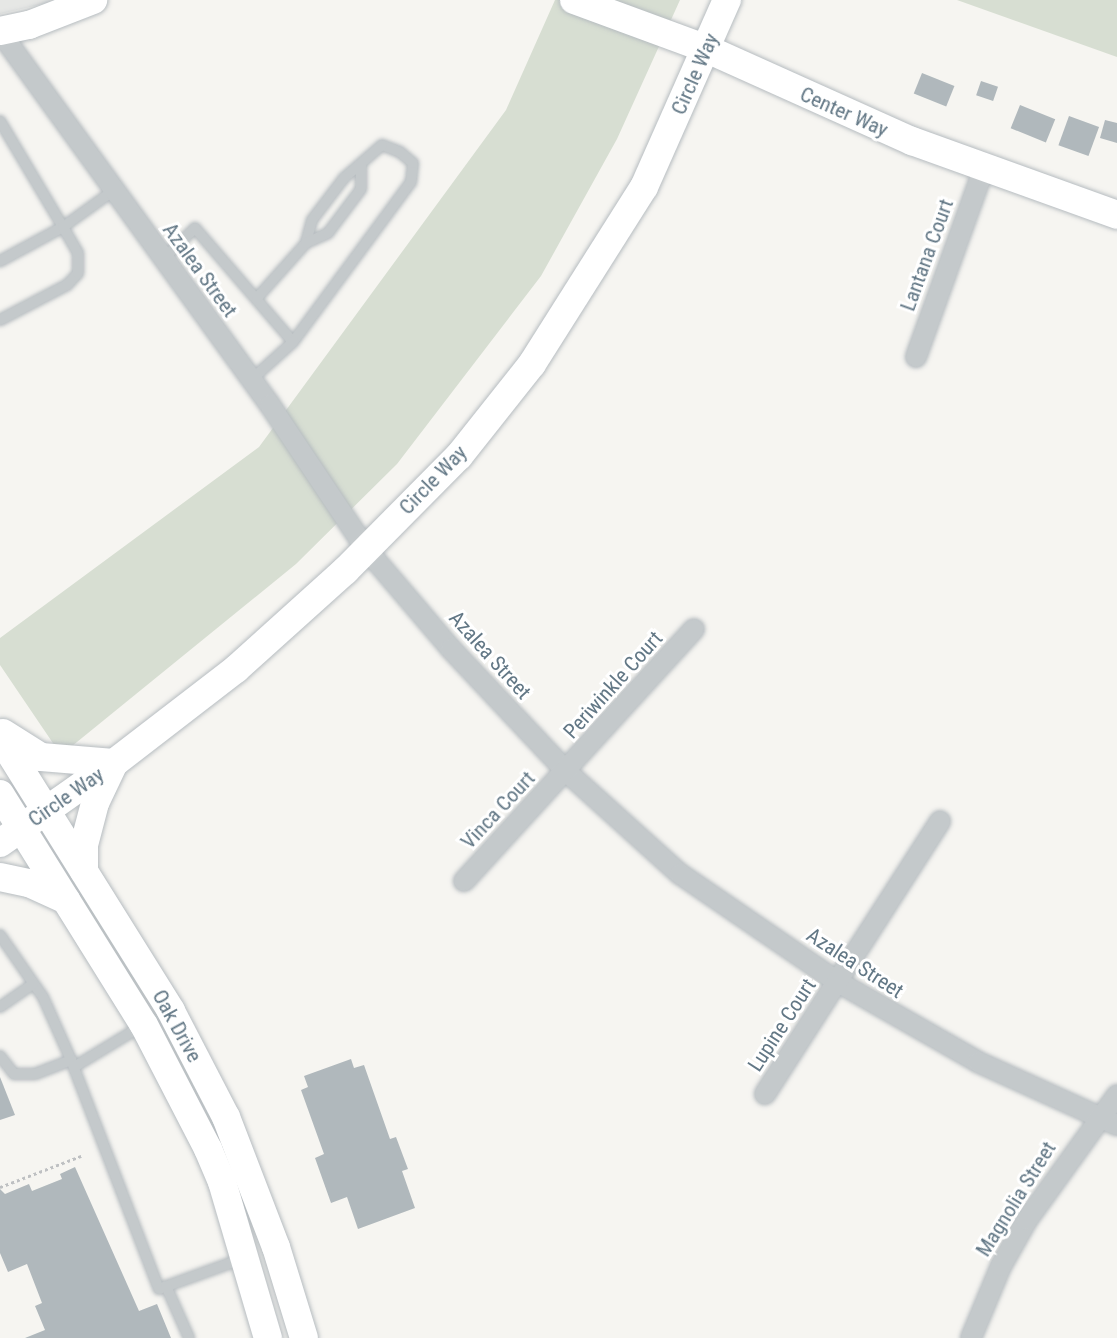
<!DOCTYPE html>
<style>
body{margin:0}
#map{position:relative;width:1117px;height:1338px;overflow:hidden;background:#f6f5f1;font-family:"Roboto Condensed",sans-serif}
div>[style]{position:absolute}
.built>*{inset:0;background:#e6e7e5}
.green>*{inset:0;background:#d7ded2}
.building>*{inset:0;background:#b0b8bc;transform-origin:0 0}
.path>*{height:3px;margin-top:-1.5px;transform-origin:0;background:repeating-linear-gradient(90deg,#bec0c2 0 3px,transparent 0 6px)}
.roads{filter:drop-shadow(0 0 2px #b6bcc0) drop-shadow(0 0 2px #b6bcc0)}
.lane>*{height:10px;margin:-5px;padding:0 5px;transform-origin:5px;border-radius:5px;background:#c4c9cb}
.street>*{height:20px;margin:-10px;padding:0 10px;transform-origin:10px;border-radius:10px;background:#c4c9cb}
.secondary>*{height:28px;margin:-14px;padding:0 14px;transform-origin:14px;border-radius:14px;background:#fff}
span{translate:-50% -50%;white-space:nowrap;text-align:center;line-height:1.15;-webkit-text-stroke:6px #fff;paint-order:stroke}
.street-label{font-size:21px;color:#627785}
</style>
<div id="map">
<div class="built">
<div style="clip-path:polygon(0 0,60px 0,0 14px)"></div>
</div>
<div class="green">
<div style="clip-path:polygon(555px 0,680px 0,617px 139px,541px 276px,397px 464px,296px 564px,61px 755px,0 665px,0 638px,259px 447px,506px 110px)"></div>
<div style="clip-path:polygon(957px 0,1117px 0,1117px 57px)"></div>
</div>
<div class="building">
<div style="left:922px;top:73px;width:35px;height:22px;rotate:22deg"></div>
<div style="left:981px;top:81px;width:18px;height:15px;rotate:19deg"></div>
<div style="left:1020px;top:105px;width:38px;height:25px;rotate:22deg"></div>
<div style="left:1069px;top:116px;width:32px;height:31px;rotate:20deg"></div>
<div style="clip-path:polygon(1105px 120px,1117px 123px,1117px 143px,1100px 138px)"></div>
<div style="clip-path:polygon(351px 1059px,354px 1068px,364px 1065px,390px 1139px,396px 1137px,408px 1169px,402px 1171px,415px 1208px,358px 1229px,347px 1197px,331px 1203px,315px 1158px,324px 1154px,301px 1090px,308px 1087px,304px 1076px)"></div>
<div style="clip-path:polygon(0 1077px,15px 1115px,0 1120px)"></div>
<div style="clip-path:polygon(75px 1167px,139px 1311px,157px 1304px,171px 1338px,25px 1338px,45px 1330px,35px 1306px,42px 1303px,27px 1264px,8px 1272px,0 1253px,0 1189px,5px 1194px,29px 1184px,32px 1191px,62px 1179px,60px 1174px)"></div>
</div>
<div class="path">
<div style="left:0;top:1187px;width:87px;rotate:-20.9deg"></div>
</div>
<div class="roads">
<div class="lane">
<div style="left:0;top:121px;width:123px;rotate:59.3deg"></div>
<div style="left:63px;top:227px;width:72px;rotate:151.6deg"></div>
<div style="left:162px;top:260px;width:46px;rotate:-44.1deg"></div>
<div style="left:195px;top:228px;width:150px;rotate:49.3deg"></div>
<div style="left:293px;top:342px;width:199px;rotate:-53.6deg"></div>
<div style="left:411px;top:182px;width:19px;rotate:-84deg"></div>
<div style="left:413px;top:163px;width:17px;rotate:-140deg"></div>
<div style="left:400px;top:152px;width:19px;rotate:-159deg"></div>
<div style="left:382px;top:145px;width:50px;rotate:139deg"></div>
<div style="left:344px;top:178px;width:53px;rotate:127.3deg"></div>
<div style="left:312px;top:220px;width:24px;rotate:105deg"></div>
<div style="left:257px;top:298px;width:74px;rotate:-48.3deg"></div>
<div style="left:306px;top:243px;width:24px;rotate:-24deg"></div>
<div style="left:328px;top:233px;width:55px;rotate:-53.1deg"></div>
<div style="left:361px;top:189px;width:24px;rotate:-90deg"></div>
<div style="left:0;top:320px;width:76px;rotate:-27.6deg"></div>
<div style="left:67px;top:285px;width:16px;rotate:-47deg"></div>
<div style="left:78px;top:273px;width:20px;rotate:-90deg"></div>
<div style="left:78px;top:253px;width:30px;rotate:-120deg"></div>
<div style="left:63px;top:227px;width:62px;rotate:-35.8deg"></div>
<div style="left:251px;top:380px;width:57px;rotate:-42.1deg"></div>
<div style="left:0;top:935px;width:75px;rotate:55.3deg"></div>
<div style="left:43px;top:997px;width:69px;rotate:66deg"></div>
<div style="left:71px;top:1060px;width:245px;rotate:69deg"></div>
<div style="left:159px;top:1289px;width:90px;rotate:-20deg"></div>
<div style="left:0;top:1007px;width:40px;rotate:-34.9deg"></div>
<div style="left:0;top:1056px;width:23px;rotate:52deg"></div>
<div style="left:14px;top:1074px;width:21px"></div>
<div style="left:35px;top:1074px;width:39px;rotate:-21deg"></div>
<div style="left:74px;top:1067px;width:81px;rotate:-31.3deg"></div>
<div style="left:166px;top:1286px;width:57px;rotate:66.1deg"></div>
</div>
<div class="street">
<div style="left:0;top:32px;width:460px;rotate:54.1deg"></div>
<div style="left:270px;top:405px;width:173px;rotate:56.3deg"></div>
<div style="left:366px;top:549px;width:131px;rotate:49.6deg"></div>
<div style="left:451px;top:649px;width:169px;rotate:46.7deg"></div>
<div style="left:567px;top:772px;width:152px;rotate:42.1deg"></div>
<div style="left:680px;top:874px;width:191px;rotate:34.4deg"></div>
<div style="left:838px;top:982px;width:161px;rotate:29.7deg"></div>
<div style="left:978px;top:1062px;width:153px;rotate:24.4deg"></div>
<div style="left:916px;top:357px;width:201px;rotate:-70.2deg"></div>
<div style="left:464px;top:881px;width:341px;rotate:-47.6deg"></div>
<div style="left:765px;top:1094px;width:324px;rotate:-57.3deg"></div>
<div style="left:971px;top:1338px;width:78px;rotate:-67.4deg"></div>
<div style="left:1001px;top:1266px;width:53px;rotate:-60.5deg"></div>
<div style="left:1027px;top:1220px;width:154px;rotate:-54.2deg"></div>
</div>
<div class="secondary">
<div style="left:574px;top:0;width:142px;rotate:20.2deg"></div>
<div style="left:707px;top:49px;width:225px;rotate:24.2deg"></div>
<div style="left:912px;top:141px;width:218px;rotate:19.8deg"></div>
<div style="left:0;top:31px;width:30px;rotate:-12deg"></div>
<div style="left:29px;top:25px;width:69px;rotate:-21.3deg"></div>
<div style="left:3px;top:733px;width:45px;rotate:32.3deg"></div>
<div style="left:41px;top:757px;width:73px;rotate:4.7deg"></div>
<div style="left:114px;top:763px;width:44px;rotate:115.4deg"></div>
<div style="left:95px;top:803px;width:43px;rotate:104.7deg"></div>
<div style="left:84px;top:845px;width:26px;rotate:90deg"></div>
<div style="left:0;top:737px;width:323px;rotate:58deg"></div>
<div style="left:171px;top:1011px;width:119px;rotate:62.6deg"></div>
<div style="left:226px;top:1117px;width:139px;rotate:69deg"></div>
<div style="left:276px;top:1247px;width:95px;rotate:72.9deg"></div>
<div style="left:0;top:794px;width:272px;rotate:58.1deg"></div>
<div style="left:144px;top:1025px;width:140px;rotate:62.7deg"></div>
<div style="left:208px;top:1149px;width:36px;rotate:67deg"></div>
<div style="left:222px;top:1182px;width:163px;rotate:73.6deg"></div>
<div style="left:0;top:843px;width:139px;rotate:-35.1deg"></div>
<div style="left:114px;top:763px;width:154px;rotate:-37.6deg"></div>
<div style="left:236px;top:669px;width:147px;rotate:-42deg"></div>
<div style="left:345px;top:571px;width:162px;rotate:-45.3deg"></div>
<div style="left:459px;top:456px;width:117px;rotate:-51.6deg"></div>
<div style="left:532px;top:364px;width:209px;rotate:-57.7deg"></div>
<div style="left:644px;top:187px;width:205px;rotate:-66.1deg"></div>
<div style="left:0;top:877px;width:30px;rotate:12deg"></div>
<div style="left:29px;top:883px;width:41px;rotate:24.7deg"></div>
</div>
</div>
<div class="street-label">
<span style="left:695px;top:74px;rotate:-66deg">Circle Way</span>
<span style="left:844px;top:112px;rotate:24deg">Center Way</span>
<span style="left:927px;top:255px;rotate:-70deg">Lantana Court</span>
<span style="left:200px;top:270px;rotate:54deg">Azalea Street</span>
<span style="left:433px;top:480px;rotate:-46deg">Circle Way</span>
<span style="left:490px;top:655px;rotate:48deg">Azalea Street</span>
<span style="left:613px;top:685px;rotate:-48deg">Periwinkle Court</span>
<span style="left:66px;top:797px;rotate:-35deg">Circle Way</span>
<span style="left:498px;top:810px;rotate:-47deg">Vinca Court</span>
<span style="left:855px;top:963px;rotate:33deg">Azalea Street</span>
<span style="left:782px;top:1025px;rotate:-57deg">Lupine Court</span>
<span style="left:177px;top:1026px;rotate:61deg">Oak Drive</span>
<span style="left:1016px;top:1199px;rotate:-58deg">Magnolia Street</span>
</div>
</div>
